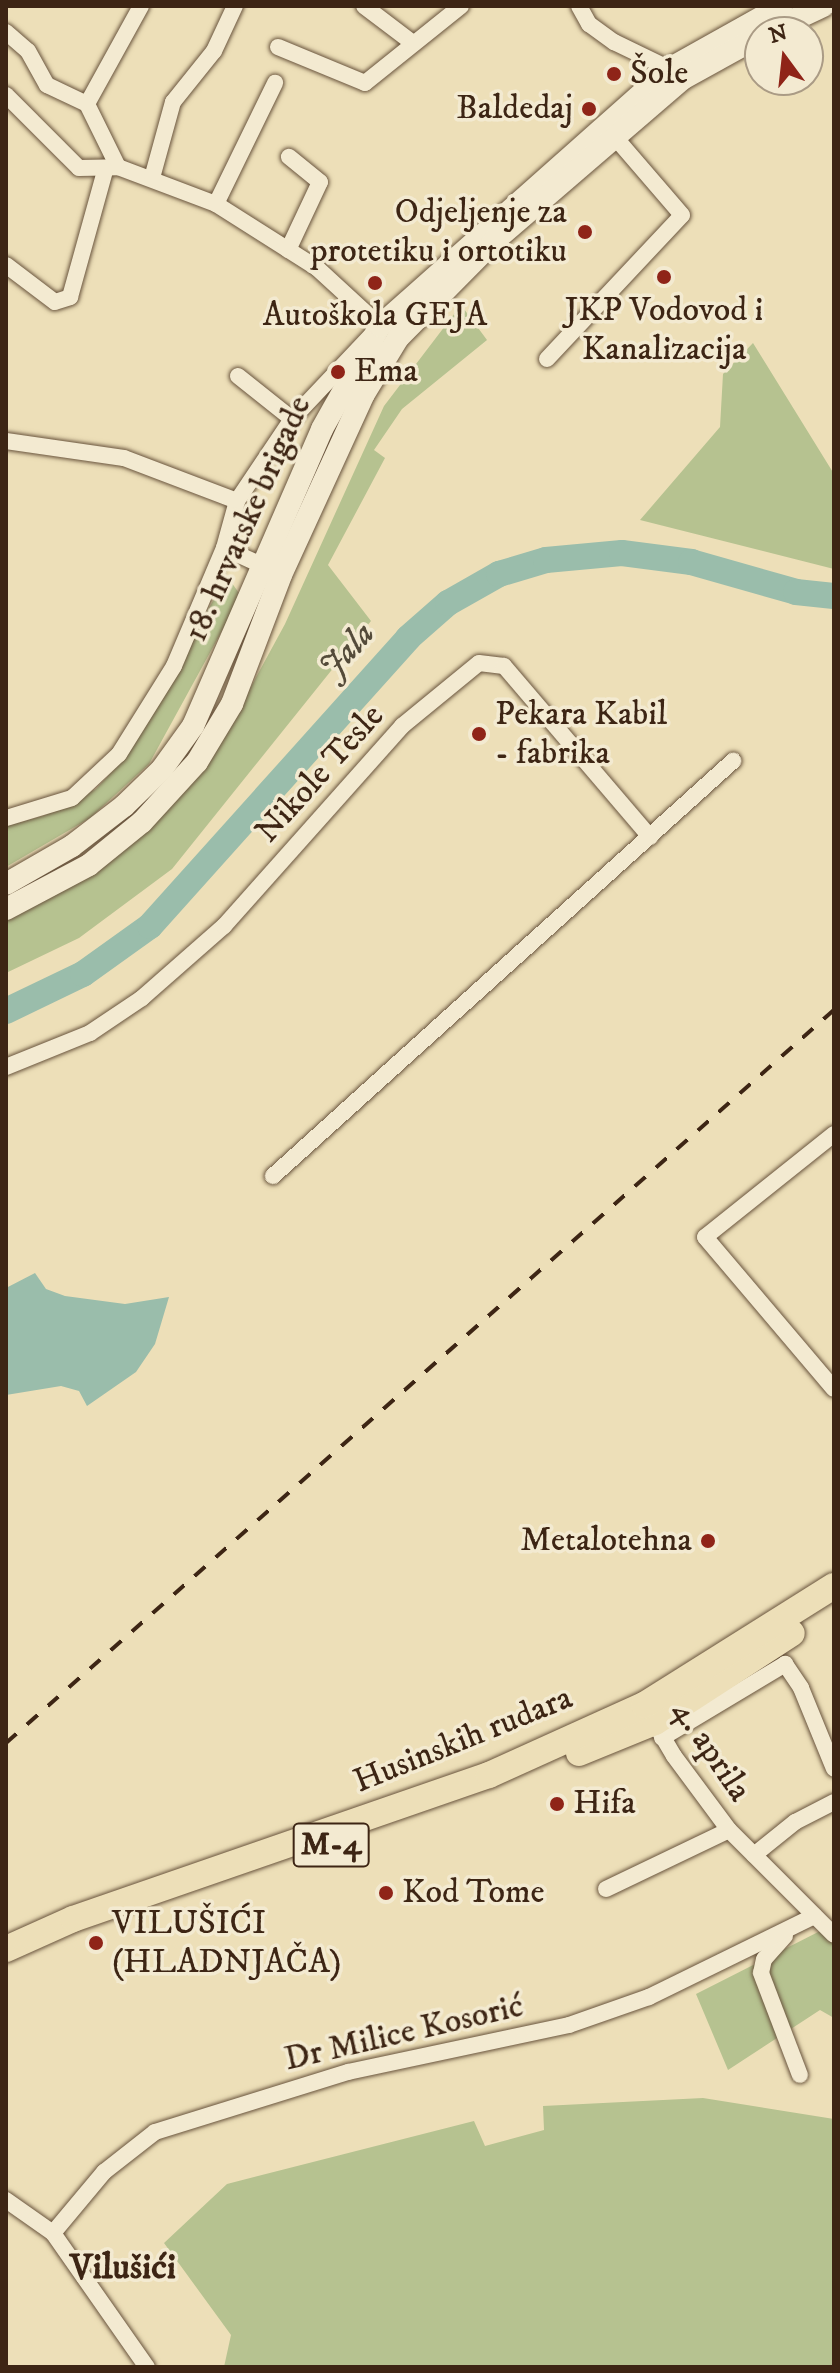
<!DOCTYPE html>
<meta charset="utf-8">
<style>
body{margin:0}
#map{position:relative;width:840px;height:2373px;overflow:hidden;background:#eddfb8;font-family:"IM FELL DW Pica",serif}
div>[style]{position:absolute}
.green>*{inset:0;background:#b6c290}
.water>*{inset:0;background:#9abdab}
.river>*{height:26px;margin:-13px;padding:0 13px;transform-origin:13px;border-radius:13px;background:#9abdab}
.roads{filter:drop-shadow(0 0 2px #69543d) drop-shadow(0 0 2px #69543d)}
.street>*{height:16px;margin:-8px;padding:0 8px;transform-origin:8px;border-radius:8px;background:#f3ead1}
.secondary>*{height:22px;margin:-11px;padding:0 11px;transform-origin:11px;border-radius:11px;background:#f3ead1}
.primary>*{height:26px;margin:-13px;padding:0 13px;transform-origin:13px;border-radius:13px;background:#eddfb8}
.rail>*{height:4px;margin-top:-2px;transform-origin:0;background:repeating-linear-gradient(90deg,#3d2514 0 14px,transparent 0 28px)}
.dots>*{width:22px;height:22px;translate:-50% -50%;box-sizing:border-box;border:4px solid #f3ead1;border-radius:50%}
span{translate:-50% -50%;white-space:nowrap;text-align:center;line-height:1.15;-webkit-text-stroke:7px #f3ead1;paint-order:stroke}
.shield-label span{padding:2px 6px;background:#f3ead1;border:2px solid;border-radius:6px;-webkit-text-stroke-width:0}
.shield-label{font-size:32px;color:#3d2514;font-weight:700}
.poi-label{font-size:34px;color:#3d2514}
.left{translate:0 -50%;text-align:left}
.right{translate:-100% -50%;text-align:right}
.street-label{font-size:34px;color:#3d2514}
.water-label{font-size:36px;color:#544b3a;font-style:italic}
.neighbourhood-label{font-size:36px;color:#3d2514;font-weight:700}
.frame{position:absolute;inset:0;border:8px solid #3d2514;pointer-events:none}
.north{position:absolute;left:744px;top:16px;width:80px;height:80px;box-sizing:border-box;background:#f3ead1;border:2px solid #aa9b85;border-radius:50%;rotate:345deg;font-size:22px;font-weight:700;line-height:32px;text-align:center;color:#3d2514}
.north::after{content:'';display:block;margin:auto;width:28px;height:36px;background:#8f2418;clip-path:polygon(50% 0,100% 100%,50% 72%,0 100%)}
</style>
<div id="map">
<div class="green">
<div style="clip-path:polygon(461px 305px,487px 340px,402px 409px,374px 450px,385px 458px,328px 565px,371px 621px,172px 869px,79px 938px,6px 973px,6px 912px,70px 884px,228px 729px,285px 624px,384px 406px)"></div>
<div style="clip-path:polygon(753px 343px,834px 474px,834px 569px,640px 520px,720px 427px,723px 374px)"></div>
<div style="clip-path:polygon(227px 576px,241px 596px,149px 764px,90px 818px,6px 867px,6px 826px,43px 816px,96px 789px,123px 760px)"></div>
<div style="clip-path:polygon(826px 1928px,834px 1934px,834px 2018px,820px 2010px,728px 2070px,696px 1994px)"></div>
<div style="clip-path:polygon(703px 2098px,834px 2119px,834px 2367px,224px 2367px,231px 2335px,164px 2243px,227px 2184px,474px 2121px,485px 2146px,544px 2130px,543px 2106px)"></div>
</div>
<div class="water">
<div style="clip-path:polygon(35px 1273px,46px 1289px,65px 1296px,125px 1304px,169px 1297px,155px 1344px,136px 1372px,87px 1406px,79px 1391px,61px 1386px,6px 1395px,6px 1288px)"></div>
</div>
<div class="river">
<div style="left:6px;top:1011px;width:85px;rotate:-25.7deg"></div>
<div style="left:83px;top:974px;width:82px;rotate:-35.6deg"></div>
<div style="left:150px;top:926px;width:387px;rotate:-48.1deg"></div>
<div style="left:408px;top:638px;width:53px;rotate:-41.2deg"></div>
<div style="left:448px;top:603px;width:59px;rotate:-29.6deg"></div>
<div style="left:499px;top:574px;width:49px;rotate:-16.6deg"></div>
<div style="left:546px;top:560px;width:76px;rotate:-5.3deg"></div>
<div style="left:622px;top:553px;width:70px;rotate:7.4deg"></div>
<div style="left:691px;top:562px;width:109px;rotate:15.9deg"></div>
<div style="left:796px;top:592px;width:38px;rotate:6deg"></div>
</div>
<div class="roads">
<div class="street">
<div style="left:364px;top:6px;width:61px;rotate:37.1deg"></div>
<div style="left:579px;top:6px;width:21px;rotate:61deg"></div>
<div style="left:589px;top:24px;width:31px;rotate:36deg"></div>
<div style="left:614px;top:42px;width:71px;rotate:25.8deg"></div>
<div style="left:6px;top:32px;width:29px;rotate:41deg"></div>
<div style="left:28px;top:51px;width:39px;rotate:61deg"></div>
<div style="left:47px;top:85px;width:44px;rotate:25.4deg"></div>
<div style="left:87px;top:104px;width:70px;rotate:63.8deg"></div>
<div style="left:278px;top:47px;width:94px;rotate:22.5deg"></div>
<div style="left:365px;top:83px;width:123px;rotate:-38.7deg"></div>
<div style="left:6px;top:95px;width:103px;rotate:45deg"></div>
<div style="left:79px;top:168px;width:39px;rotate:-1deg"></div>
<div style="left:118px;top:167px;width:105px;rotate:20.7deg"></div>
<div style="left:216px;top:204px;width:120px;rotate:32.4deg"></div>
<div style="left:317px;top:268px;width:86px;rotate:42.6deg"></div>
<div style="left:380px;top:326px;width:128px;rotate:133.4deg"></div>
<div style="left:292px;top:419px;width:99px;rotate:123.9deg"></div>
<div style="left:237px;top:501px;width:49px;rotate:105.5deg"></div>
<div style="left:224px;top:548px;width:128px;rotate:113deg"></div>
<div style="left:174px;top:666px;width:104px;rotate:122deg"></div>
<div style="left:119px;top:754px;width:64px;rotate:136.9deg"></div>
<div style="left:72px;top:798px;width:69px;rotate:163.1deg"></div>
<div style="left:87px;top:104px;width:112px;rotate:-61.1deg"></div>
<div style="left:152px;top:178px;width:79px;rotate:-74.6deg"></div>
<div style="left:173px;top:102px;width:65px;rotate:-51.2deg"></div>
<div style="left:214px;top:51px;width:50px;rotate:-65deg"></div>
<div style="left:216px;top:204px;width:135px;rotate:-64deg"></div>
<div style="left:288px;top:250px;width:75px;rotate:-64.8deg"></div>
<div style="left:320px;top:182px;width:40px;rotate:-141deg"></div>
<div style="left:6px;top:265px;width:61px;rotate:37.1deg"></div>
<div style="left:55px;top:302px;width:16px;rotate:-18deg"></div>
<div style="left:70px;top:297px;width:131px;rotate:-74.5deg"></div>
<div style="left:547px;top:359px;width:197px;rotate:-46.8deg"></div>
<div style="left:682px;top:215px;width:103px;rotate:-130.7deg"></div>
<div style="left:238px;top:376px;width:69px;rotate:38.5deg"></div>
<div style="left:6px;top:441px;width:119px;rotate:8.2deg"></div>
<div style="left:124px;top:458px;width:121px;rotate:20.8deg"></div>
<div style="left:224px;top:548px;width:51px;rotate:24.5deg"></div>
<div style="left:6px;top:1067px;width:91px;rotate:-22deg"></div>
<div style="left:90px;top:1033px;width:63px;rotate:-33.9deg"></div>
<div style="left:142px;top:998px;width:109px;rotate:-41.3deg"></div>
<div style="left:224px;top:926px;width:268px;rotate:-48.3deg"></div>
<div style="left:402px;top:726px;width:99px;rotate:-39.3deg"></div>
<div style="left:479px;top:663px;width:25px;rotate:7deg"></div>
<div style="left:504px;top:666px;width:225px;rotate:49.5deg"></div>
<div style="left:834px;top:1134px;width:165px;rotate:141.4deg"></div>
<div style="left:705px;top:1237px;width:199px;rotate:49.7deg"></div>
<div style="left:273px;top:1176px;width:620px;rotate:-42.06deg"></div>
<div style="left:651px;top:1717px;width:45px;rotate:59.5deg"></div>
<div style="left:674px;top:1756px;width:92px;rotate:53.4deg"></div>
<div style="left:729px;top:1830px;width:148px;rotate:45deg"></div>
<div style="left:662px;top:1738px;width:144px;rotate:-31deg"></div>
<div style="left:785px;top:1664px;width:29px;rotate:56deg"></div>
<div style="left:801px;top:1688px;width:87px;rotate:67.8deg"></div>
<div style="left:754px;top:1855px;width:53px;rotate:-38.8deg"></div>
<div style="left:795px;top:1822px;width:44px;rotate:-27.1deg"></div>
<div style="left:606px;top:1889px;width:136px;rotate:-25.6deg"></div>
<div style="left:785px;top:1936px;width:31px;rotate:132deg"></div>
<div style="left:764px;top:1959px;width:14px;rotate:102deg"></div>
<div style="left:761px;top:1973px;width:109px;rotate:69.1deg"></div>
<div style="left:6px;top:2200px;width:57px;rotate:35.1deg"></div>
<div style="left:53px;top:2233px;width:164px;rotate:55deg"></div>
<div style="left:53px;top:2233px;width:80px;rotate:-50.1deg"></div>
<div style="left:104px;top:2172px;width:65px;rotate:-38.1deg"></div>
<div style="left:155px;top:2132px;width:202px;rotate:-17.3deg"></div>
<div style="left:348px;top:2072px;width:226px;rotate:-12deg"></div>
<div style="left:569px;top:2025px;width:85px;rotate:-19.3deg"></div>
<div style="left:649px;top:1997px;width:184px;rotate:-26.1deg"></div>
</div>
<div class="secondary">
<div style="left:768px;top:32px;width:61px;rotate:-25.3deg"></div>
<div style="left:6px;top:884px;width:76px;rotate:-29.9deg"></div>
<div style="left:72px;top:846px;width:66px;rotate:-37.6deg"></div>
<div style="left:124px;top:806px;width:53px;rotate:-44.2deg"></div>
<div style="left:162px;top:769px;width:53px;rotate:-54.2deg"></div>
<div style="left:193px;top:726px;width:324px;rotate:-66.5deg"></div>
<div style="left:322px;top:429px;width:118px;rotate:-60.6deg"></div>
<div style="left:380px;top:326px;width:389px;rotate:-41.6deg"></div>
<div style="left:671px;top:68px;width:127px;rotate:-29.2deg"></div>
<div style="left:6px;top:909px;width:94px;rotate:-27.9deg"></div>
<div style="left:89px;top:865px;width:68px;rotate:-39.1deg"></div>
<div style="left:142px;top:822px;width:81px;rotate:-47.5deg"></div>
<div style="left:197px;top:762px;width:68px;rotate:-58.9deg"></div>
<div style="left:232px;top:704px;width:138px;rotate:-69.2deg"></div>
<div style="left:281px;top:575px;width:199px;rotate:-65.4deg"></div>
<div style="left:364px;top:394px;width:66px;rotate:-58.7deg"></div>
<div style="left:398px;top:338px;width:135px;rotate:-45.3deg"></div>
<div style="left:493px;top:242px;width:252px;rotate:-40.7deg"></div>
<div style="left:684px;top:78px;width:87px;rotate:-28.9deg"></div>
</div>
<div class="primary">
<div style="left:579px;top:1753px;width:82px;rotate:-22.2deg"></div>
<div style="left:655px;top:1722px;width:163px;rotate:-33deg"></div>
<div style="left:6px;top:1949px;width:73px;rotate:-24.1deg"></div>
<div style="left:73px;top:1919px;width:440px;rotate:-19.1deg"></div>
<div style="left:489px;top:1775px;width:170px;rotate:-24.3deg"></div>
<div style="left:644px;top:1705px;width:224px;rotate:-32.1deg"></div>
</div>
</div>
<div class="rail">
<div style="left:6px;top:1743px;width:1106px;rotate:-41.52deg"></div>
</div>
<div class="dots">
<div style="left:614px;top:74px;background:#8f2418"></div>
<div style="left:589px;top:109px;background:#8f2418"></div>
<div style="left:585px;top:232px;background:#8f2418"></div>
<div style="left:664px;top:277px;background:#8f2418"></div>
<div style="left:375px;top:283px;background:#8f2418"></div>
<div style="left:338px;top:372px;background:#8f2418"></div>
<div style="left:479px;top:734px;background:#8f2418"></div>
<div style="left:708px;top:1541px;background:#8f2418"></div>
<div style="left:557px;top:1804px;background:#8f2418"></div>
<div style="left:386px;top:1893px;background:#8f2418"></div>
<div style="left:96px;top:1943px;background:#8f2418"></div>
</div>
<div class="shield-label">
<span style="left:331px;top:1845px">M-4</span>
</div>
<div class="poi-label">
<span class="left" style="left:630px;top:74px">Šole</span>
<span class="right" style="left:573px;top:109px">Baldedaj</span>
<span class="right" style="left:567px;top:232px">Odjeljenje za<br>protetiku i ortotiku</span>
<span style="left:664px;top:330px">JKP Vodovod i<br>Kanalizacija</span>
<span style="left:375px;top:316px">Autoškola GEJA</span>
<span class="left" style="left:354px;top:372px">Ema</span>
<span class="left" style="left:495px;top:734px">Pekara Kabil<br>- fabrika</span>
<span class="right" style="left:692px;top:1541px">Metalotehna</span>
<span class="left" style="left:573px;top:1804px">Hifa</span>
<span class="left" style="left:402px;top:1893px">Kod Tome</span>
<span class="left" style="left:112px;top:1943px">VILUŠIĆI<br>(HLADNJAČA)</span>
</div>
<div class="street-label">
<span style="left:248px;top:519px;rotate:-66deg">18. hrvatske brigade</span>
<span style="left:320px;top:774px;rotate:-48deg">Nikole Tesle</span>
<span style="left:463px;top:1740px;rotate:-22deg">Husinskih rudara</span>
<span style="left:711px;top:1751px;rotate:56deg">4. aprila</span>
<span style="left:404px;top:2033px;rotate:-13deg">Dr Milice Kosorić</span>
</div>
<div class="water-label">
<span style="left:347px;top:651px;rotate:-48deg">Jala</span>
</div>
<div class="neighbourhood-label">
<span style="left:123px;top:2268px">Vilušići</span>
</div>
<div class="frame"></div>
<div class="north">N</div>
</div>
